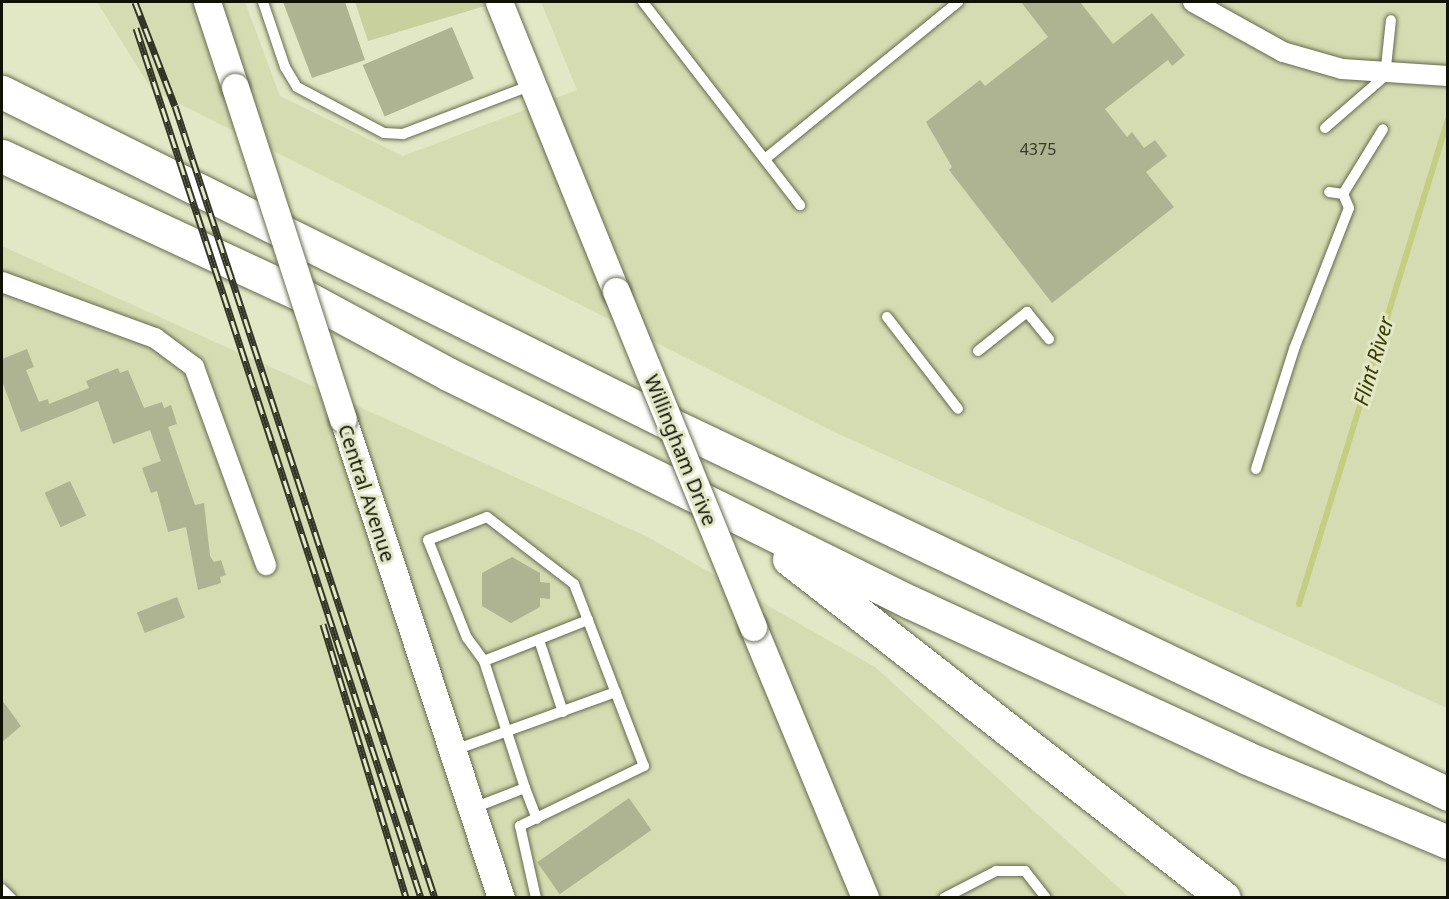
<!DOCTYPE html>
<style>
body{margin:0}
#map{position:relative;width:1449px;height:899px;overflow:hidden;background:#e2e8c5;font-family:"Noto Sans",sans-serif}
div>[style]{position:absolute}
.built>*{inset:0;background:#d5dcb2}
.green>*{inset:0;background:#c8d09e}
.stream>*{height:6px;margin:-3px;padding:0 3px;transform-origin:3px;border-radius:3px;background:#c3ce80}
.building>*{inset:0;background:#aeb392;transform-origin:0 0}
.roads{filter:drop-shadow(0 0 2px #666a4c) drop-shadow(0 0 2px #666a4c)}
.lane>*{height:10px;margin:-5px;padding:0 5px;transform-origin:5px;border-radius:5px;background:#fff}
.street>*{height:20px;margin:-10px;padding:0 10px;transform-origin:10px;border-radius:10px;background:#fff}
.secondary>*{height:27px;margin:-13.5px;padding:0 13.5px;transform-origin:13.5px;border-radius:13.5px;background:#fff}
.highway>*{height:33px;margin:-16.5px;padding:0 16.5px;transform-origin:16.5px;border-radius:16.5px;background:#fff}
.rail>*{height:7px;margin-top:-3.5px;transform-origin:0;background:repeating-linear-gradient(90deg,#e2e8c5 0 14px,#333626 0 28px);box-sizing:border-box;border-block:2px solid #333626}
.bridges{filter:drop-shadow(0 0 2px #666a4c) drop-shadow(0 0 2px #666a4c)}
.secondary-bridge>*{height:27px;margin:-13.5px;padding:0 13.5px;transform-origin:13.5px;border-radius:13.5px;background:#fff}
span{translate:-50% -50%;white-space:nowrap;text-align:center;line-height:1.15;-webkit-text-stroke:6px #e2e8c5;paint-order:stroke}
.number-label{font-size:16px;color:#383a29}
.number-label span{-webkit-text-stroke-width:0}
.street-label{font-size:20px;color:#101206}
.water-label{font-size:21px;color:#393e00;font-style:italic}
.frame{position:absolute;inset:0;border:3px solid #101206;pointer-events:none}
</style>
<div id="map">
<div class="built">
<div style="clip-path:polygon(97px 2px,245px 2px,280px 96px,403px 156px,577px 90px,541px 2px,1447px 2px,1447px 708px,832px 431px,152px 90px)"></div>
<div style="clip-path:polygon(2px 246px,648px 537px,875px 667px,1129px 897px,2px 897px)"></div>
</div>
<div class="green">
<div style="clip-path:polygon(355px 2px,484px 2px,485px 6px,368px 41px)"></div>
</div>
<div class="stream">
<div style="left:1299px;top:604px;width:507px;rotate:-72.92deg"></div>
</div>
<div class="building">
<div style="clip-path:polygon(283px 2px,345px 2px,365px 60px,312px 78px)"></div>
<div style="clip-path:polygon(1021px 2px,1080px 2px,1113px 44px,1152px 13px,1185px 55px,1172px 66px,1168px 60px,1105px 109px,1127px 137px,1132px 132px,1144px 148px,1155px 140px,1167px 156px,1146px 172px,1174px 207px,1052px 303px,949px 170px,952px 167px,926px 122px,980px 80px,985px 86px,1048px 37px)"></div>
<div style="left:452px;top:27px;width:56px;height:97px;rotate:67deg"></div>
<div style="clip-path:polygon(27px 349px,34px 367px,26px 370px,39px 402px,48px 399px,49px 404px,89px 388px,86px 381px,118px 368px,120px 373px,128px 370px,144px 408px,162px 402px,164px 408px,171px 405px,177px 424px,168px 427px,195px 505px,204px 503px,210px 556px,214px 562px,221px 560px,226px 575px,220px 577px,221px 583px,198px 590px,186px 527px,168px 532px,157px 491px,151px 493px,142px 468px,161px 461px,150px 430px,113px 444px,98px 401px,21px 432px,2px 381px,2px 359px)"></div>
<div style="left:70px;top:481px;width:38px;height:28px;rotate:65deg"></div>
<div style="clip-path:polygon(512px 557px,540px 573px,540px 582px,550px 583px,550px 599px,540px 598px,540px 607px,511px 623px,482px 606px,482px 573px)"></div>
<div style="left:177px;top:597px;width:22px;height:43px;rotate:69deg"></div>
<div style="clip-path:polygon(2px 700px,21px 726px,2px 742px)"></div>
<div style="left:629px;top:798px;width:39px;height:112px;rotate:55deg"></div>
</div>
<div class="roads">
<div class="lane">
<div style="left:263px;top:2px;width:69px;rotate:71.3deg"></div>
<div style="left:285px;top:67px;width:23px;rotate:59deg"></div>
<div style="left:297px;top:87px;width:98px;rotate:27.9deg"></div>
<div style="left:384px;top:133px;width:19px;rotate:3deg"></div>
<div style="left:403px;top:134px;width:138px;rotate:-20.8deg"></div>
<div style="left:643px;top:2px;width:257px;rotate:52.3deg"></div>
<div style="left:1325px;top:128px;width:79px;rotate:-40.9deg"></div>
<div style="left:1385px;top:76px;width:56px;rotate:-83.9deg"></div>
<div style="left:765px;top:159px;width:249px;rotate:-39.1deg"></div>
<div style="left:1343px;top:194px;width:76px;rotate:-58.4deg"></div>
<div style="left:887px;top:317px;width:116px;rotate:52.3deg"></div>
<div style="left:978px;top:351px;width:63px;rotate:-38.5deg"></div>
<div style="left:1027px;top:312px;width:35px;rotate:51deg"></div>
<div style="left:1256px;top:469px;width:126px;rotate:-72.4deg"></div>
<div style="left:1294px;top:349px;width:151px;rotate:-68.7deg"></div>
<div style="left:1349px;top:208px;width:15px;rotate:-113deg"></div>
<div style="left:1343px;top:194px;width:14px;rotate:-172deg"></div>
<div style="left:539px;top:640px;width:76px;rotate:71.6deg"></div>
<div style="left:484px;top:661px;width:112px;rotate:-21.5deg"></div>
<div style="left:452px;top:751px;width:174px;rotate:-19.8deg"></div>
<div style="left:525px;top:788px;width:33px;rotate:69deg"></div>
<div style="left:471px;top:809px;width:58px;rotate:-21.3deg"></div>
<div style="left:525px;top:788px;width:133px;rotate:-107.9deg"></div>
<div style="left:484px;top:661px;width:29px;rotate:-126deg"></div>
<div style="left:467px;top:638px;width:105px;rotate:-111.7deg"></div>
<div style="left:428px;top:540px;width:63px;rotate:-21.3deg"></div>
<div style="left:487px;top:517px;width:110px;rotate:37.6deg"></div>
<div style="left:574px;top:584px;width:195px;rotate:69deg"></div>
<div style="left:644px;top:766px;width:138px;rotate:154.2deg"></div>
<div style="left:520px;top:826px;width:74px;rotate:77.5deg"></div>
<div style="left:2px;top:889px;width:13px;rotate:45deg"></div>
<div style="left:944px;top:898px;width:59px;rotate:-27.4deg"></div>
<div style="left:996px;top:871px;width:29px"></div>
<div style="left:1025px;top:871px;width:34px;rotate:52deg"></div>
</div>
<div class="street">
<div style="left:1193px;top:2px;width:103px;rotate:29.1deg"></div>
<div style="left:1283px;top:52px;width:61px;rotate:16.1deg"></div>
<div style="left:1342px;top:69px;width:106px;rotate:3.8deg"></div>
<div style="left:2px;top:282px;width:163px;rotate:20.1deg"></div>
<div style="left:155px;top:338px;width:49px;rotate:36.6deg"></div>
<div style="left:194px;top:367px;width:211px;rotate:70deg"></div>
</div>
<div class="secondary">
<div style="left:207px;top:2px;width:89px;rotate:71.8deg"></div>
<div style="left:499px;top:2px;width:312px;rotate:68deg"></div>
<div style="left:343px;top:419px;width:504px;rotate:71.74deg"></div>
<div style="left:753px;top:627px;width:293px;rotate:67.5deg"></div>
</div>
<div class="highway">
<div style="left:2px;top:92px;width:746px;rotate:26.43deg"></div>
<div style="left:670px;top:424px;width:862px;rotate:25.43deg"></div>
<div style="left:2px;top:156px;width:331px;rotate:24.9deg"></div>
<div style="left:302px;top:295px;width:166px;rotate:28.4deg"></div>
<div style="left:448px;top:374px;width:515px;rotate:26.27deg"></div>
<div style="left:910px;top:602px;width:371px;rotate:24.8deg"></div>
<div style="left:1247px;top:758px;width:218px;rotate:22.7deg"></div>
<div style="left:789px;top:559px;width:551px;rotate:37.93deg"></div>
</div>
</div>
<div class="rail">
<div style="left:135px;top:2px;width:111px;rotate:69deg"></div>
<div style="left:175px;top:106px;width:834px;rotate:71.83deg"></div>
<div style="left:136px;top:28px;width:915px;rotate:71.86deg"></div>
<div style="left:323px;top:624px;width:286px;rotate:73.1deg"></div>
</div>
<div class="bridges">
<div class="secondary-bridge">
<div style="left:235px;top:87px;width:349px;rotate:72deg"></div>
<div style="left:616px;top:291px;width:363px;rotate:67.8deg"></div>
</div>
</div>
<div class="number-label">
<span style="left:1038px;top:149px">4375</span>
</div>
<div class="street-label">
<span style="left:681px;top:450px;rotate:68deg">Willingham Drive</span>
<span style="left:367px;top:493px;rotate:72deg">Central Avenue</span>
</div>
<div class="water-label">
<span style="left:1373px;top:361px;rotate:-73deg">Flint River</span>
</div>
<div class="frame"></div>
</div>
